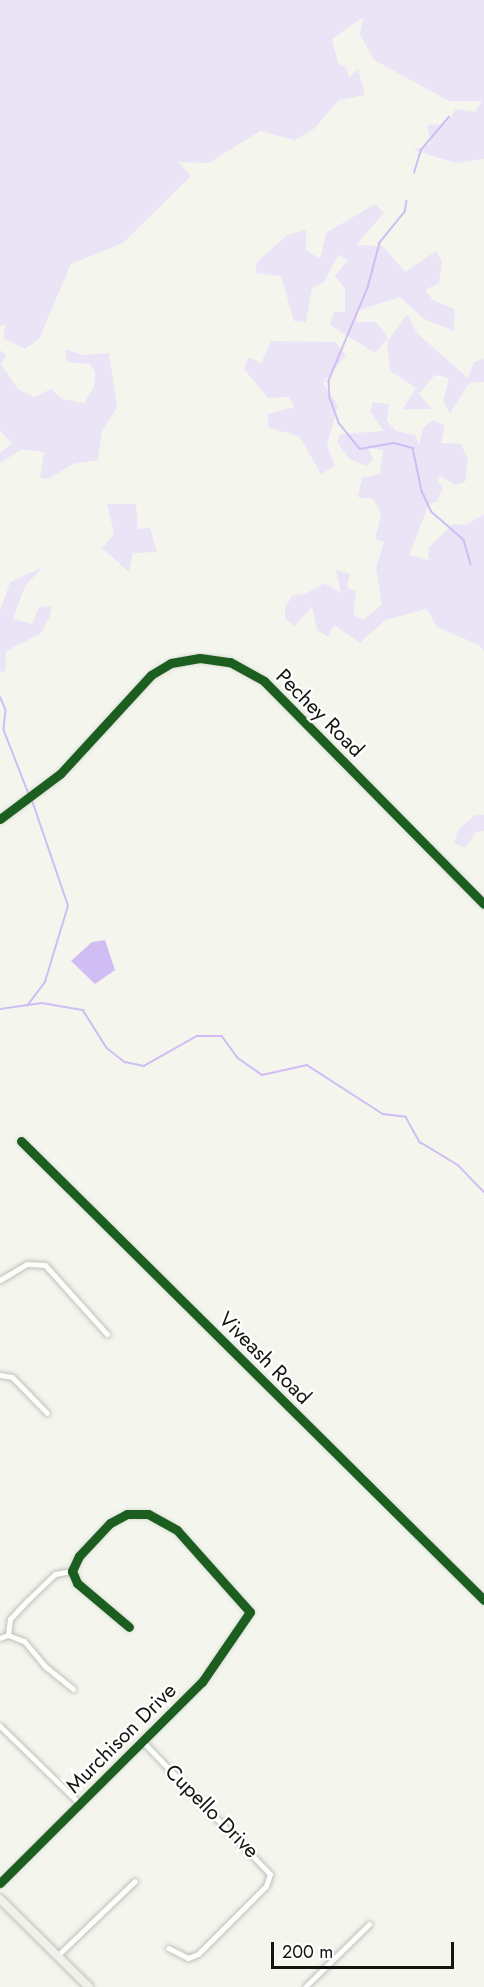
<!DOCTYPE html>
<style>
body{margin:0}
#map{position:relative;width:484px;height:1987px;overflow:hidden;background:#f4f6ee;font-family:Jost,sans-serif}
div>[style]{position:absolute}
.green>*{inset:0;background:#eae4f6}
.water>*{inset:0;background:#d0bdf4}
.stream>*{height:1.5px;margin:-0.75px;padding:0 0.75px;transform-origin:0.75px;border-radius:0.75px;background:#d0bdf4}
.roads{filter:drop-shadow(0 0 2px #bfc1ba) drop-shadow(0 0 2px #bfc1ba)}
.street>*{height:5px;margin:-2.5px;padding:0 2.5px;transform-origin:2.5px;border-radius:2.5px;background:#fdfefc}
.secondary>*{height:8px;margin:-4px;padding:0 4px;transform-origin:4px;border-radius:4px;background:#f1f1ec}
.cycleway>*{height:9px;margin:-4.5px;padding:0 4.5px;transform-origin:4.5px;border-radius:4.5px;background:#1b5e20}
span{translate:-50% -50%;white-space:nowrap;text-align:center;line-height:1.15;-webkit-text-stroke:4.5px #fff;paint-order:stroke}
.street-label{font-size:21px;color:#141510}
.scale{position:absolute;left:271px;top:1942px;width:183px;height:27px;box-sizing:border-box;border:3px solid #141510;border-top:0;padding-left:8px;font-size:18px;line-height:21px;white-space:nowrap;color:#141510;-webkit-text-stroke:4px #fff;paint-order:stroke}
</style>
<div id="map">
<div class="green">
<div style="clip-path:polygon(0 0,484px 0,484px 159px,456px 163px,413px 150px,431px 144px,427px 125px,446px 124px,456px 109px,475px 112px,482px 101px,449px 101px,374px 60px,360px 34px,363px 17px,332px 39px,338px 63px,346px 67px,349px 78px,358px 69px,365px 95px,339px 100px,315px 128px,295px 140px,260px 131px,209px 163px,178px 162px,191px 176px,123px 243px,71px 264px,39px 339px,25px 349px,3px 338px,5px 324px,0 327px)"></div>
<div style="clip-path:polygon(375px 204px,384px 213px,356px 245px,383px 246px,405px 272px,436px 251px,442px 261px,439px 283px,425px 290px,434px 301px,455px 309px,454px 331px,424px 319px,400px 297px,356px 311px,357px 322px,376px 322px,388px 338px,375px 353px,330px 325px,334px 312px,345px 312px,345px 289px,335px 276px,348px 260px,338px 255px,324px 282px,312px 288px,306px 322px,294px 321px,281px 276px,255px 273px,257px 262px,287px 235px,306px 230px,306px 250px,320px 259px,326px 233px)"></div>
<div style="clip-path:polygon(407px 314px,417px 333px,468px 378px,474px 362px,484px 359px,484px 382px,469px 383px,450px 413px,443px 401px,449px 378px,435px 375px,419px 394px,432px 409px,403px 409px,416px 388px,390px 371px,387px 342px)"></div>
<div style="clip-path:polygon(271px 341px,335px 342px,346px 355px,323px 383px,338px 406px,327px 445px,335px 466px,321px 474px,299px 436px,269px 428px,267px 414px,295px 407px,288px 397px,268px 398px,244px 369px,249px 357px,261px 363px)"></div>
<div style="clip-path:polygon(65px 349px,83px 355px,109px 353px,117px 407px,102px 431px,98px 460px,73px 464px,48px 479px,40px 478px,44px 452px,22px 449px,0 463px,0 453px,12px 443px,0 431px,0 350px,6px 355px,1px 364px,18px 389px,34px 397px,51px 389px,62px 399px,84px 403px,94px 387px,95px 371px,89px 364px,67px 362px)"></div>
<div style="clip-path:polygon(373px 402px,389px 404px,387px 421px,396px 431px,415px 435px,419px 445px,423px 428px,432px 420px,445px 425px,441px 443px,461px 444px,468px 460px,465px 482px,455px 485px,441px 476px,437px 481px,443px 487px,437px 502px,429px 504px,409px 555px,429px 560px,428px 548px,453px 524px,466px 525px,484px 514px,484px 651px,479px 645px,437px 627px,427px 609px,385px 620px,360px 643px,334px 625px,328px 637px,317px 630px,312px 607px,294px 626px,285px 619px,285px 607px,293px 595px,305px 594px,325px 583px,341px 593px,336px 570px,350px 574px,347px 587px,356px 592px,353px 614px,363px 620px,382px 605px,376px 568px,384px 542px,375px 539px,381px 514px,373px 499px,358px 497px,362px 478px,380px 474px,383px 450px,368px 448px,373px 459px,366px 466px,350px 459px,337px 442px,340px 434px,384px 431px,370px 412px)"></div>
<div style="clip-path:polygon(107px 504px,136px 504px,138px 529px,150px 528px,157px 552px,133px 553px,129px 572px,102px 548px,114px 534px)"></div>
<div style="clip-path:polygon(43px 567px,25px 586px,13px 619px,32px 624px,39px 607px,52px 606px,49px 619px,40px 634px,6px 651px,5px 672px,0 671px,0 611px,10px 582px)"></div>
<div style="clip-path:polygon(475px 815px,484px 815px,484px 831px,476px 832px,465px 848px,454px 843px,458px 830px)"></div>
</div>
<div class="water">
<div style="clip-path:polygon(105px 940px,115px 970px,95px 984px,71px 961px,92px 942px)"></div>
</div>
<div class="stream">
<div style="left:414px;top:173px;width:24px;rotate:-73deg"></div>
<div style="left:421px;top:150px;width:43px;rotate:-49.7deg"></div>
<div style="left:407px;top:201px;width:11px;rotate:100deg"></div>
<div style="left:405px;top:212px;width:40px;rotate:129deg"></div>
<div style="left:380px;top:243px;width:47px;rotate:104.9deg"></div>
<div style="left:368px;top:288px;width:101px;rotate:112.8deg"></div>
<div style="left:329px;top:381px;width:17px;rotate:87deg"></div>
<div style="left:330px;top:398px;width:27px;rotate:70deg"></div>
<div style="left:339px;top:423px;width:33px;rotate:51deg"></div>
<div style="left:360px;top:449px;width:35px;rotate:-10deg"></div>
<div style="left:394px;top:443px;width:20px;rotate:15deg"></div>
<div style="left:413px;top:448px;width:44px;rotate:78.2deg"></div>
<div style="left:422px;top:491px;width:23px;rotate:65deg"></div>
<div style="left:432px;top:512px;width:43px;rotate:41.2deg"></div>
<div style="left:464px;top:540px;width:25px;rotate:74deg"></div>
<div style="left:0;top:696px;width:15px;rotate:67deg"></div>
<div style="left:6px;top:710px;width:20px;rotate:96deg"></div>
<div style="left:4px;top:730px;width:69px;rotate:68.7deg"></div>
<div style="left:27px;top:1006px;width:30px;rotate:-53deg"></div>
<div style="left:45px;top:982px;width:79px;rotate:-73.2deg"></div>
<div style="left:68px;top:906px;width:114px;rotate:-108.9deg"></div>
<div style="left:0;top:1009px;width:42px;rotate:-8.1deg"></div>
<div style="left:42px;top:1003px;width:42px;rotate:9.7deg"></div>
<div style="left:83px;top:1010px;width:45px;rotate:57.7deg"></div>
<div style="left:107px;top:1048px;width:23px;rotate:38deg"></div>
<div style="left:125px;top:1062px;width:19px;rotate:12deg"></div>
<div style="left:144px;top:1066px;width:61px;rotate:-29.5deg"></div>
<div style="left:197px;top:1036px;width:25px"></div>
<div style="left:222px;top:1036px;width:27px;rotate:54deg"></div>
<div style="left:238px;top:1058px;width:29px;rotate:35deg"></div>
<div style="left:262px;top:1075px;width:46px;rotate:-12.5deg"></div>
<div style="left:307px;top:1065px;width:90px;rotate:32.8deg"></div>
<div style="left:383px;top:1114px;width:23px;rotate:7deg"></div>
<div style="left:406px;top:1117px;width:29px;rotate:61deg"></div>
<div style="left:420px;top:1142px;width:44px;rotate:31.2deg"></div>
<div style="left:458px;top:1165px;width:37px;rotate:46deg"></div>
</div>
<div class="roads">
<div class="street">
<div style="left:0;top:819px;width:75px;rotate:-36.9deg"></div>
<div style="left:60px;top:774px;width:134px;rotate:-47.4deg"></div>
<div style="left:151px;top:675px;width:23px;rotate:-31deg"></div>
<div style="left:171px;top:663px;width:29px;rotate:-10deg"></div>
<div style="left:200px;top:658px;width:30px;rotate:8deg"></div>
<div style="left:230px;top:662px;width:39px;rotate:29deg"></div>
<div style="left:264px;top:681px;width:313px;rotate:45.4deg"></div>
<div style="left:21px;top:1141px;width:652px;rotate:44.75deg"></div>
<div style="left:0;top:1280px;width:31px;rotate:-31deg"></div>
<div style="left:27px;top:1264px;width:18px;rotate:3deg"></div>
<div style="left:45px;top:1265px;width:93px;rotate:48.1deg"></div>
<div style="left:0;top:1375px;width:12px;rotate:9deg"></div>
<div style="left:12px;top:1377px;width:50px;rotate:45.8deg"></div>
<div style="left:8px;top:1635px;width:16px;rotate:-83deg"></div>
<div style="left:10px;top:1619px;width:26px;rotate:-47deg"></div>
<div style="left:28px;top:1600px;width:37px;rotate:-44deg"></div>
<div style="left:55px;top:1574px;width:17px;rotate:-10deg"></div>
<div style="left:0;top:1638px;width:9px;rotate:-21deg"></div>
<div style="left:8px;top:1635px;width:17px;rotate:21deg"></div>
<div style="left:24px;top:1641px;width:34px;rotate:50deg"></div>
<div style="left:46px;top:1667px;width:35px;rotate:39deg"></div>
<div style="left:0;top:1726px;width:112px;rotate:44.3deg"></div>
<div style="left:143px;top:1742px;width:183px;rotate:46.1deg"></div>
<div style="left:270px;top:1874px;width:13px;rotate:108deg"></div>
<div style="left:266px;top:1886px;width:96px;rotate:135deg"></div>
<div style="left:198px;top:1954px;width:11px;rotate:158deg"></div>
<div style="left:188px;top:1958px;width:22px;rotate:-153deg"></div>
<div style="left:0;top:1883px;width:285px;rotate:-44.9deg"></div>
<div style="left:202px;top:1682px;width:85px;rotate:-55.6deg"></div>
<div style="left:250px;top:1612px;width:110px;rotate:-131.7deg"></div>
<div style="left:177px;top:1530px;width:33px;rotate:-151deg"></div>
<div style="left:148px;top:1514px;width:21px;rotate:180deg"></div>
<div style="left:127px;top:1514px;width:19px;rotate:152deg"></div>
<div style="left:110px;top:1523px;width:45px;rotate:133.2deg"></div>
<div style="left:79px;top:1556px;width:17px;rotate:115deg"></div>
<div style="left:72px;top:1571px;width:13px;rotate:67deg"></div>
<div style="left:77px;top:1583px;width:68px;rotate:40.2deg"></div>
<div style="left:57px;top:1956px;width:108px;rotate:-43.9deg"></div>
<div style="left:305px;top:1987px;width:90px;rotate:-44.5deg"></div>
</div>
<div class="secondary">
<div style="left:0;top:1899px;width:125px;rotate:44.7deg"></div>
</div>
</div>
<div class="cycleway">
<div style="left:0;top:819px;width:75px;rotate:-36.9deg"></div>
<div style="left:60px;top:774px;width:134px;rotate:-47.4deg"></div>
<div style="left:151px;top:675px;width:23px;rotate:-31deg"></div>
<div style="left:171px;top:663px;width:29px;rotate:-10deg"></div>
<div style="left:200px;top:658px;width:30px;rotate:8deg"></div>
<div style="left:230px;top:662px;width:39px;rotate:29deg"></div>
<div style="left:264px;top:681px;width:313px;rotate:45.4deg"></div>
<div style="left:21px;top:1141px;width:652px;rotate:44.75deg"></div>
<div style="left:0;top:1883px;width:285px;rotate:-44.9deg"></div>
<div style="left:202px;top:1682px;width:85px;rotate:-55.6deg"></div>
<div style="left:250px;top:1612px;width:110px;rotate:-131.7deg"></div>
<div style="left:177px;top:1530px;width:33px;rotate:-151deg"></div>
<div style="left:148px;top:1514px;width:21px;rotate:180deg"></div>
<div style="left:127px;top:1514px;width:19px;rotate:152deg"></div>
<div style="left:110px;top:1523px;width:45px;rotate:133.2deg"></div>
<div style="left:79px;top:1556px;width:17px;rotate:115deg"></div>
<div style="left:72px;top:1571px;width:13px;rotate:67deg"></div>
<div style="left:77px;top:1583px;width:68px;rotate:40.2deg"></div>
</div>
<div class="street-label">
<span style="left:320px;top:713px;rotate:45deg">Pechey Road</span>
<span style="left:265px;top:1358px;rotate:45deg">Viveash Road</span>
<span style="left:121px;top:1738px;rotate:-45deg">Murchison Drive</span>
<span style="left:212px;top:1811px;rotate:45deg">Cupello Drive</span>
</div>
<div class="scale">200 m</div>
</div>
